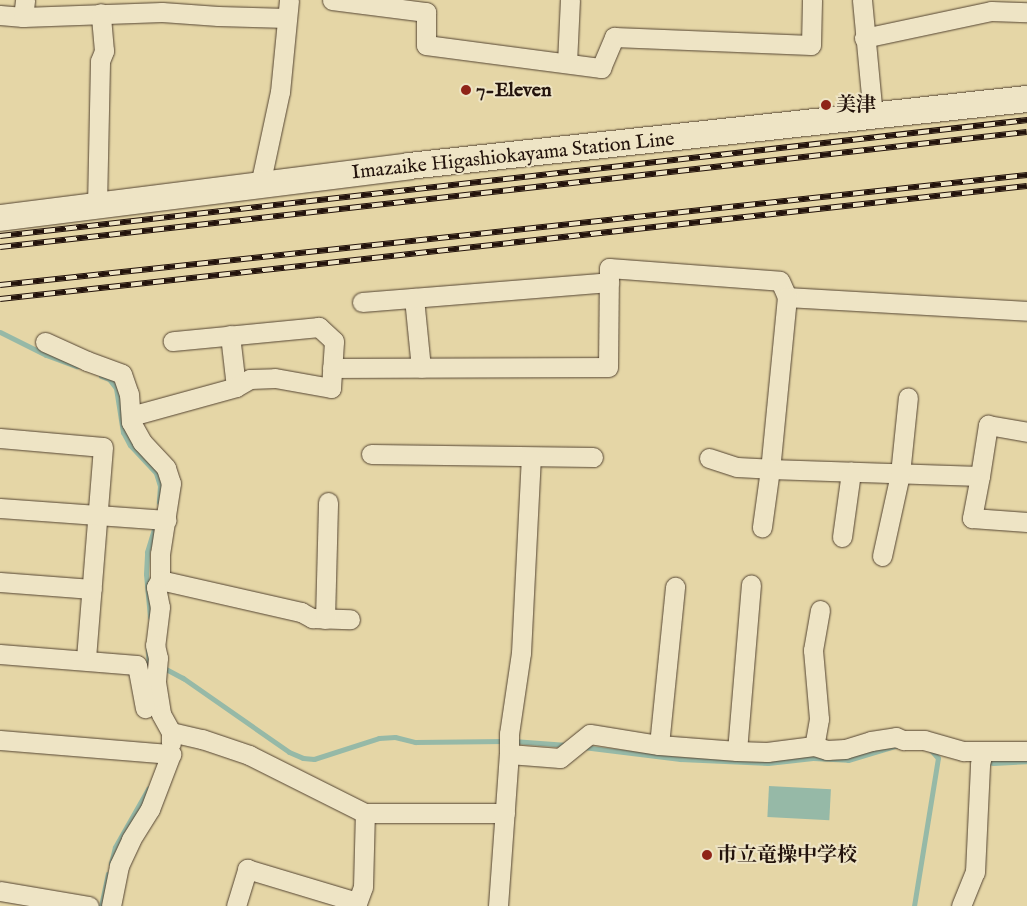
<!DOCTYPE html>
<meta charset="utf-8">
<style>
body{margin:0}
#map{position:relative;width:1027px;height:906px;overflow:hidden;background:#e5d6a6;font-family:"IM FELL English","Noto Serif JP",serif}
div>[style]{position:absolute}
.water>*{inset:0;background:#96b9a7;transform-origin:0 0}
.stream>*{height:5px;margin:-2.5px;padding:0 2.5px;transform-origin:2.5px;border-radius:2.5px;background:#96b9a7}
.roads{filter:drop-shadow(0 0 1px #544432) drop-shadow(0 0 1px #544432)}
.street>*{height:19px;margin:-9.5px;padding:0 9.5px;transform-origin:9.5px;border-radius:9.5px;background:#eee4c5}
.secondary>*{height:26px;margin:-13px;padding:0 13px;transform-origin:13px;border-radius:13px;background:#eee4c5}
.rail>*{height:5.5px;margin-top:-2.75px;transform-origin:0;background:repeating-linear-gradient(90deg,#eee4c5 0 11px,#23130c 0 22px);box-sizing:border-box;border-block:1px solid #23130c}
.dots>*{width:14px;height:14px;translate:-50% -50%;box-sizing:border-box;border:2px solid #eee4c5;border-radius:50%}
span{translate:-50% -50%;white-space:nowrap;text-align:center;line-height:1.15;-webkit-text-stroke:4px #eee4c5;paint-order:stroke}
.poi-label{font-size:20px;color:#23130c;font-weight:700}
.left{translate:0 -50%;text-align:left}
.street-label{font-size:20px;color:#23130c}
</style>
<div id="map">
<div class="water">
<div style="left:769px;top:786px;width:62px;height:31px;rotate:3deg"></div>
</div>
<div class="stream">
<div style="left:0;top:332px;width:51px;rotate:26.6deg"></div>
<div style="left:46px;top:355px;width:33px;rotate:20deg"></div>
<div style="left:101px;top:376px;width:9px;rotate:21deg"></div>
<div style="left:109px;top:379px;width:11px;rotate:52deg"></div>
<div style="left:116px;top:388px;width:45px;rotate:81deg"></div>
<div style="left:123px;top:432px;width:15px;rotate:62deg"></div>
<div style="left:130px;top:445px;width:38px;rotate:47deg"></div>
<div style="left:156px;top:473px;width:14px;rotate:73deg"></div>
<div style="left:160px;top:486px;width:16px;rotate:94deg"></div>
<div style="left:150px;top:617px;width:43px;rotate:-95.3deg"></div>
<div style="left:146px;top:574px;width:22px;rotate:-87deg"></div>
<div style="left:147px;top:552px;width:31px;rotate:-73deg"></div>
<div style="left:148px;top:648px;width:24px;rotate:88deg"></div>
<div style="left:162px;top:667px;width:24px;rotate:28deg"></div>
<div style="left:183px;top:678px;width:129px;rotate:34.9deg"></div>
<div style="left:289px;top:752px;width:15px;rotate:23deg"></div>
<div style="left:303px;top:758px;width:11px;rotate:5deg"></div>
<div style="left:314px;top:759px;width:68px;rotate:-17.9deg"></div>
<div style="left:379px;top:738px;width:16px;rotate:-4deg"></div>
<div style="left:395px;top:737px;width:21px;rotate:14deg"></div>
<div style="left:415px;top:742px;width:90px;rotate:-0.6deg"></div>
<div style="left:513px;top:741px;width:54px;rotate:4.2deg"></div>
<div style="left:583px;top:747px;width:98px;rotate:7.1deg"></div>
<div style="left:680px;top:759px;width:88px;rotate:2.6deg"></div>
<div style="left:768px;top:763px;width:45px;rotate:-6.3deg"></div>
<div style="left:813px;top:758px;width:35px;rotate:3deg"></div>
<div style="left:848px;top:760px;width:52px;rotate:-16.7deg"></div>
<div style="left:985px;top:761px;width:8px;rotate:14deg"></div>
<div style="left:993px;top:763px;width:34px;rotate:-3deg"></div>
<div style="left:111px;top:863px;width:16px;rotate:-76deg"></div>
<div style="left:115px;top:847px;width:67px;rotate:-60.4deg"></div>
<div style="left:101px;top:906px;width:33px;rotate:-78deg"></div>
<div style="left:914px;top:906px;width:150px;rotate:-80.8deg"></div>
<div style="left:938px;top:758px;width:12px;rotate:-132deg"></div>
</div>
<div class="roads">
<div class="street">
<div style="left:332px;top:0;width:95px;rotate:7.3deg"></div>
<div style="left:426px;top:12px;width:33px;rotate:90deg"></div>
<div style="left:426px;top:45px;width:177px;rotate:7.5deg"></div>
<div style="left:601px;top:68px;width:34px;rotate:-67deg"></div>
<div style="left:614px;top:37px;width:197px;rotate:2.3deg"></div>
<div style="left:811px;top:45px;width:45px;rotate:-88.7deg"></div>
<div style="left:862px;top:0;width:117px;rotate:84.6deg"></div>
<div style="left:0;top:15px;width:23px;rotate:5deg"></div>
<div style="left:23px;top:17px;width:17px;rotate:-83deg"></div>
<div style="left:23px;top:17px;width:139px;rotate:-2.1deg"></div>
<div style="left:162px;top:12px;width:56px;rotate:4.1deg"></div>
<div style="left:218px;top:16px;width:69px;rotate:1.7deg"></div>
<div style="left:864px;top:38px;width:130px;rotate:-12deg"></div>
<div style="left:991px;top:11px;width:36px;rotate:2deg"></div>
<div style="left:567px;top:63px;width:63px;rotate:-87.3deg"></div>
<div style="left:260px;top:185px;width:95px;rotate:-77.9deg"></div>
<div style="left:280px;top:92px;width:92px;rotate:-84.4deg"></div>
<div style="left:97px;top:206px;width:145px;rotate:-88.8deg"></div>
<div style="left:100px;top:61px;width:11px;rotate:-68deg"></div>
<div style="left:104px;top:51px;width:38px;rotate:-95deg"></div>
<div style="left:787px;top:297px;width:240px;rotate:3.3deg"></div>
<div style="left:414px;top:298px;width:70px;rotate:84.3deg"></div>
<div style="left:362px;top:302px;width:248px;rotate:-4.6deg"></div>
<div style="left:230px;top:335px;width:52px;rotate:83.4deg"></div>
<div style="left:45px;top:342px;width:46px;rotate:24.3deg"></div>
<div style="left:87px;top:361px;width:37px;rotate:20deg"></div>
<div style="left:122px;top:374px;width:21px;rotate:71deg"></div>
<div style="left:129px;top:394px;width:28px;rotate:86deg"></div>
<div style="left:131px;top:422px;width:23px;rotate:61deg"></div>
<div style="left:142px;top:442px;width:35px;rotate:47deg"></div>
<div style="left:166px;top:468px;width:16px;rotate:72deg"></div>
<div style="left:171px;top:483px;width:72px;rotate:98.8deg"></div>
<div style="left:160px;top:554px;width:26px;rotate:90deg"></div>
<div style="left:160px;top:580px;width:145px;rotate:12.8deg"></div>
<div style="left:301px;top:612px;width:13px;rotate:29deg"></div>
<div style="left:312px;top:618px;width:38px;rotate:2deg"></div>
<div style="left:332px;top:368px;width:276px;rotate:-0.2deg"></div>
<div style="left:608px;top:367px;width:99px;rotate:-89.4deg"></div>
<div style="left:609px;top:268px;width:171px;rotate:4.3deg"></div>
<div style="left:780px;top:281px;width:17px;rotate:66deg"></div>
<div style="left:787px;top:297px;width:173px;rotate:95.6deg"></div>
<div style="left:770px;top:469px;width:210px;rotate:1.9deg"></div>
<div style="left:980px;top:476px;width:52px;rotate:-81.1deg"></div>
<div style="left:988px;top:425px;width:40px;rotate:10deg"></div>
<div style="left:131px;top:416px;width:109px;rotate:-15.4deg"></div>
<div style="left:236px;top:387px;width:16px;rotate:-30deg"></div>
<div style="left:250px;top:379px;width:25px;rotate:-2deg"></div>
<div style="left:275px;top:378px;width:57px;rotate:10.1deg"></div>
<div style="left:331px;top:388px;width:47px;rotate:-86.3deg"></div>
<div style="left:334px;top:341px;width:21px;rotate:-137deg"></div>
<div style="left:319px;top:327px;width:147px;rotate:174.5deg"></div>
<div style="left:0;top:438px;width:103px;rotate:5deg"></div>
<div style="left:103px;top:447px;width:214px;rotate:94.6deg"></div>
<div style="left:371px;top:454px;width:222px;rotate:0.8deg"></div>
<div style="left:709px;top:458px;width:29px;rotate:18deg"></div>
<div style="left:737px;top:467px;width:33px;rotate:3deg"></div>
<div style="left:770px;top:469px;width:59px;rotate:97.9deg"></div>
<div style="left:980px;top:476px;width:43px;rotate:100.8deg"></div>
<div style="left:972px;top:518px;width:55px;rotate:4.2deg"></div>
<div style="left:0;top:508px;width:167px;rotate:4.1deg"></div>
<div style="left:842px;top:537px;width:66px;rotate:-82.1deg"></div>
<div style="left:882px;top:556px;width:84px;rotate:-77.6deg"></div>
<div style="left:900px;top:474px;width:77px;rotate:-84.1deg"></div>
<div style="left:160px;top:580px;width:8px;rotate:120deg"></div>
<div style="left:156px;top:587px;width:20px;rotate:79deg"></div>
<div style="left:160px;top:607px;width:38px;rotate:97deg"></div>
<div style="left:155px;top:645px;width:13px;rotate:77deg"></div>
<div style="left:158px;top:658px;width:24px;rotate:95deg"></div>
<div style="left:156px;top:682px;width:32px;rotate:81deg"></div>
<div style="left:161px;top:714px;width:21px;rotate:61deg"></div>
<div style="left:171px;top:732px;width:11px;rotate:90deg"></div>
<div style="left:0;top:582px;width:92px;rotate:4.4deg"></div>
<div style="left:820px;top:610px;width:41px;rotate:99.9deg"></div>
<div style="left:813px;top:650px;width:69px;rotate:85deg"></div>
<div style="left:819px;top:719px;width:27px;rotate:100deg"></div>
<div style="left:814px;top:746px;width:14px;rotate:17deg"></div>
<div style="left:827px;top:750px;width:18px;rotate:-3deg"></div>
<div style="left:845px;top:749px;width:27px;rotate:-17deg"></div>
<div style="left:871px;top:741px;width:25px;rotate:-9deg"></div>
<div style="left:896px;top:737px;width:8px;rotate:23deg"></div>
<div style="left:903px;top:740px;width:21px"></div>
<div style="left:924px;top:740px;width:41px;rotate:15.8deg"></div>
<div style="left:963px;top:751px;width:64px"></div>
<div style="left:325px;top:619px;width:117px;rotate:-88.5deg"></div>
<div style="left:0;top:654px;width:137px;rotate:4.6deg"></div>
<div style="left:137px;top:665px;width:44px;rotate:79.5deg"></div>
<div style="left:171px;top:732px;width:32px;rotate:13deg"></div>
<div style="left:202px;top:739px;width:50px;rotate:18.8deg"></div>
<div style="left:249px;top:755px;width:130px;rotate:26.6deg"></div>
<div style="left:0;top:740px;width:172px;rotate:4.7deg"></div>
<div style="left:171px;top:754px;width:59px;rotate:110.9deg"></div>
<div style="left:150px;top:809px;width:36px;rotate:122deg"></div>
<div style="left:131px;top:840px;width:29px;rotate:115deg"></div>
<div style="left:119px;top:866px;width:41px;rotate:101.3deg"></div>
<div style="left:659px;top:745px;width:159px;rotate:-84.2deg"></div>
<div style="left:737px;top:751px;width:167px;rotate:-85.2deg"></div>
<div style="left:509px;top:754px;width:20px;rotate:-90deg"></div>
<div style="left:509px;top:734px;width:82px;rotate:-81.6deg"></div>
<div style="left:521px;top:653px;width:195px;rotate:-87.1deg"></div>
<div style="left:0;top:891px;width:90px;rotate:9.6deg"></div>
<div style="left:236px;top:906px;width:39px;rotate:-73deg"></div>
<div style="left:247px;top:869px;width:115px;rotate:16.7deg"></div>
<div style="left:356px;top:906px;width:20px;rotate:-70deg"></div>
<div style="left:363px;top:887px;width:74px;rotate:-88.5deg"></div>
<div style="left:365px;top:813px;width:140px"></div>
<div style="left:498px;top:906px;width:152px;rotate:-85.9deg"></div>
<div style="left:509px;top:754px;width:51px;rotate:4.5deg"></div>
<div style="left:560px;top:758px;width:38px;rotate:-39deg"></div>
<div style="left:590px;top:734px;width:70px;rotate:9.1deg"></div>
<div style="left:659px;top:745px;width:78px;rotate:4.4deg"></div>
<div style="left:737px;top:751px;width:30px;rotate:2deg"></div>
<div style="left:767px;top:752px;width:47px;rotate:-7.3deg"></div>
<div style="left:961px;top:906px;width:37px;rotate:-68deg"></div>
<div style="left:975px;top:872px;width:108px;rotate:-87.3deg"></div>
<div style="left:980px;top:764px;width:12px;rotate:-76deg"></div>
</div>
<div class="secondary">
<div style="left:0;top:218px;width:412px;rotate:-7.2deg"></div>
<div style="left:409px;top:166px;width:622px;rotate:-6.19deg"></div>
</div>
</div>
<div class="rail">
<div style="left:0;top:236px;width:1034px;rotate:-6.44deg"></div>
<div style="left:0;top:247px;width:1033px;rotate:-6.39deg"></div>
<div style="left:0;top:285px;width:1033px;rotate:-6.11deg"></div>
<div style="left:0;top:299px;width:1033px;rotate:-6.28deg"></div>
</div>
<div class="dots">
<div style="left:466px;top:90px;background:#8f2418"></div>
<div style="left:826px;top:105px;background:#8f2418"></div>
<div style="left:707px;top:855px;background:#8f2418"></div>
</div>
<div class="poi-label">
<span class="left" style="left:476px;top:90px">7-Eleven</span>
<span class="left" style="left:836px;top:105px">美津</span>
<span class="left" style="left:717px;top:855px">市立竜操中学校</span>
</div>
<div class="street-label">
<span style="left:513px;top:156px;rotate:-6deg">Imazaike Higashiokayama Station Line</span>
</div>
</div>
